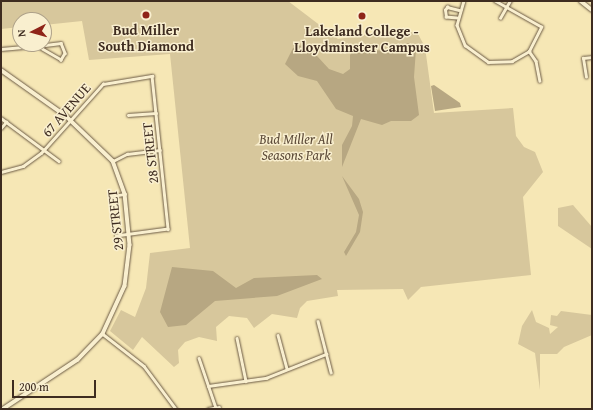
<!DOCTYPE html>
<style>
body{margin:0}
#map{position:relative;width:593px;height:410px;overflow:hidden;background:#f6e7b5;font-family:"Gentium Book Plus",serif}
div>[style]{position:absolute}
.green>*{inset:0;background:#d7c79c}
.water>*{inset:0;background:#b7a782}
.roads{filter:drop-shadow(0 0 1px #6c5b45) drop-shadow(0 0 1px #6c5b45)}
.street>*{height:2.5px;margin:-1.25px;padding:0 1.25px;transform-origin:1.25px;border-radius:1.25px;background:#f9efcf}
.secondary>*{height:3.5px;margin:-1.75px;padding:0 1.75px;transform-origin:1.75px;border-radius:1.75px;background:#f9efcf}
.dots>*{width:11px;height:11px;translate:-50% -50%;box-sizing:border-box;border:2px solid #f9efcf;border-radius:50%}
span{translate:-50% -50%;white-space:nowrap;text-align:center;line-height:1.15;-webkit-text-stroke:3px #f9efcf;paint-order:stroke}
.poi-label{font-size:14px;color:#3e2c20;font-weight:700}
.street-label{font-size:14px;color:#3e2c20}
.park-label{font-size:14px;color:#5d4b39;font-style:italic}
.frame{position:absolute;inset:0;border:2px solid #3e2c20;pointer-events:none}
.north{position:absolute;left:12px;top:12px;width:40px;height:40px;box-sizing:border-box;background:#f9efcf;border:1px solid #aea189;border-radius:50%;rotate:264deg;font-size:11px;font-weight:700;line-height:16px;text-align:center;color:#3e2c20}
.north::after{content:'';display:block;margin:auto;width:14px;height:18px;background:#8f2418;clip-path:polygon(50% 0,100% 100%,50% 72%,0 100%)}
.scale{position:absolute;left:12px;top:380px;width:84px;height:18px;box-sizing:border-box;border:2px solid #3e2c20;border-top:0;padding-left:5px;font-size:12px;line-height:14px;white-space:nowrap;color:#3e2c20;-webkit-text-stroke:3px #f9efcf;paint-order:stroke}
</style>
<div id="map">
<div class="green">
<div style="clip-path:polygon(1px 1px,288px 1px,338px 39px,382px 32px,417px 32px,425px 47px,434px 113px,513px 108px,516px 136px,524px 147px,535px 152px,543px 172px,523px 197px,531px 275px,421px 287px,408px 300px,403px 289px,337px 290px,338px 296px,307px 301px,300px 308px,297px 318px,272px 314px,254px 328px,247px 318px,229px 316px,216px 327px,217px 341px,199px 337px,185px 342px,178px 350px,179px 363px,174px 367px,142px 337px,133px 350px,110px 331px,121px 310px,135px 317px,146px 288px,150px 253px,190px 248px,170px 54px,89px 60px,82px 21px,44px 25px,44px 20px,20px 20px,20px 27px,1px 29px)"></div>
<div style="clip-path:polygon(573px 205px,592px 227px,592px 249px,558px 226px,558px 208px)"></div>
<div style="clip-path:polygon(532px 310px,536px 322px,549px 328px,550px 334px,558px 327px,550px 325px,551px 315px,557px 316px,561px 311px,592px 315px,592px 335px,564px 347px,557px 354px,540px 354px,540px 390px,535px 353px,518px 344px,522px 326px)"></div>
</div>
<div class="water">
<div style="clip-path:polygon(408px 43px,416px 49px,414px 77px,419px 115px,411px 121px,391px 121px,382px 125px,361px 119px,342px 167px,342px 145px,352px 126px,353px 116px,336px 109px,317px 81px,298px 76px,285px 64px,293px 48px,306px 44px,329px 69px,343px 74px,350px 69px,350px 55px,354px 49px,389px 51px)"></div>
<div style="clip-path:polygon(434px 85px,460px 103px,461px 107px,435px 111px,431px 86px)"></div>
<div style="clip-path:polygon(342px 176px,359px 199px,363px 212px,360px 232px,346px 256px,344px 252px,356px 232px,359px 215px)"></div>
<div style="clip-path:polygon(172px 267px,213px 271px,236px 288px,254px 278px,317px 275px,322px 279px,277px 296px,215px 301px,186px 325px,168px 327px,160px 312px)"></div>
</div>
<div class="roads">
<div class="street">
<div style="left:464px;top:1px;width:25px;rotate:106deg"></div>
<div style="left:457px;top:25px;width:22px;rotate:68deg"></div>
<div style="left:465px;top:45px;width:29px;rotate:36deg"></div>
<div style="left:488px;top:62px;width:24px;rotate:-2deg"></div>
<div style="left:512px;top:61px;width:20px;rotate:-30deg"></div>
<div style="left:529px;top:51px;width:27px;rotate:-63deg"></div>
<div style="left:541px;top:27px;width:53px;rotate:-150.5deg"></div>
<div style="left:457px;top:18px;width:11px;rotate:-175deg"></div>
<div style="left:446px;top:17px;width:7px;rotate:-98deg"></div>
<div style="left:445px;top:10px;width:4px;rotate:-56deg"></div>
<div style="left:447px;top:7px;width:12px;rotate:14deg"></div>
<div style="left:500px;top:18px;width:20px;rotate:-60deg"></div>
<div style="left:61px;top:43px;width:11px;rotate:68deg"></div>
<div style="left:65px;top:53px;width:8px;rotate:120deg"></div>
<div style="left:61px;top:60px;width:28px;rotate:-150deg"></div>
<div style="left:37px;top:46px;width:24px;rotate:-7deg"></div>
<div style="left:1px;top:49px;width:36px;rotate:-5deg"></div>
<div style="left:529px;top:51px;width:12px;rotate:55deg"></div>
<div style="left:536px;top:61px;width:20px;rotate:79deg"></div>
<div style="left:586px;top:77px;width:19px;rotate:-99deg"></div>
<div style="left:583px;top:58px;width:9px;rotate:-6deg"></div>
<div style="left:128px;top:115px;width:28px;rotate:-4deg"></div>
<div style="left:1px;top:118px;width:72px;rotate:36.6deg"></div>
<div style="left:1px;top:128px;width:8px;rotate:-50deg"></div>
<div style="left:113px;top:161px;width:16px;rotate:-27deg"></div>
<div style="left:127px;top:154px;width:33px;rotate:-7deg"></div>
<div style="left:1px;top:172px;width:23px;rotate:-15deg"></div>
<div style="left:23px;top:166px;width:22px;rotate:-36deg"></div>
<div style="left:41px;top:153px;width:93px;rotate:-48.1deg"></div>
<div style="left:103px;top:84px;width:50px;rotate:-9.3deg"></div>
<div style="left:152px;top:76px;width:154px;rotate:84deg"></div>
<div style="left:168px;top:229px;width:52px;rotate:172.3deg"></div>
<div style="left:112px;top:196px;width:13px;rotate:-9deg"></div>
<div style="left:318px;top:321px;width:53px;rotate:75.7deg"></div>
<div style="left:103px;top:334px;width:52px;rotate:38deg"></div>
<div style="left:144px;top:366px;width:54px;rotate:53.3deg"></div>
<div style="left:278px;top:335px;width:35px;rotate:75deg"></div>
<div style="left:237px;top:338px;width:44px;rotate:78.2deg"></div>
<div style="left:199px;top:358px;width:53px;rotate:71.2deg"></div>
<div style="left:208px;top:386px;width:59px;rotate:-7.9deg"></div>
<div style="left:266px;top:378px;width:65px;rotate:-21.8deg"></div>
<div style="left:208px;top:409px;width:11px;rotate:-10deg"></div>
</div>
<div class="secondary">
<div style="left:581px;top:1px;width:14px;rotate:39deg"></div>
<div style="left:1px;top:70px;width:80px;rotate:35.3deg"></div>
<div style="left:66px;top:116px;width:65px;rotate:43.8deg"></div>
<div style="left:113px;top:161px;width:35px;rotate:70deg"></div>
<div style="left:125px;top:194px;width:51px;rotate:84.4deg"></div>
<div style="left:130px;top:245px;width:41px;rotate:97deg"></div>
<div style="left:125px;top:286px;width:53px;rotate:114.6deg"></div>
<div style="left:103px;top:334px;width:36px;rotate:134deg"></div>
<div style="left:78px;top:360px;width:89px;rotate:146.5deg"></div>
</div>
</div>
<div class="dots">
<div style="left:146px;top:15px;background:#8f2418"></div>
<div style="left:362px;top:16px;background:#8f2418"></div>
</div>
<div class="poi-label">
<span style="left:146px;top:38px">Bud Miller<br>South Diamond</span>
<span style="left:362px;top:39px">Lakeland College -<br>Lloydminster Campus</span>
</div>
<div class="street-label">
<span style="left:66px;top:110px;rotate:-49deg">67 AVENUE</span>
<span style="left:150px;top:153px;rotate:-96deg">28 STREET</span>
<span style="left:115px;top:220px;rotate:-96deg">29 STREET</span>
</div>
<div class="park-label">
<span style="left:296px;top:147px">Bud Miller All<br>Seasons Park</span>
</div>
<div class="frame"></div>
<div class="north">N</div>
<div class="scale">200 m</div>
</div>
